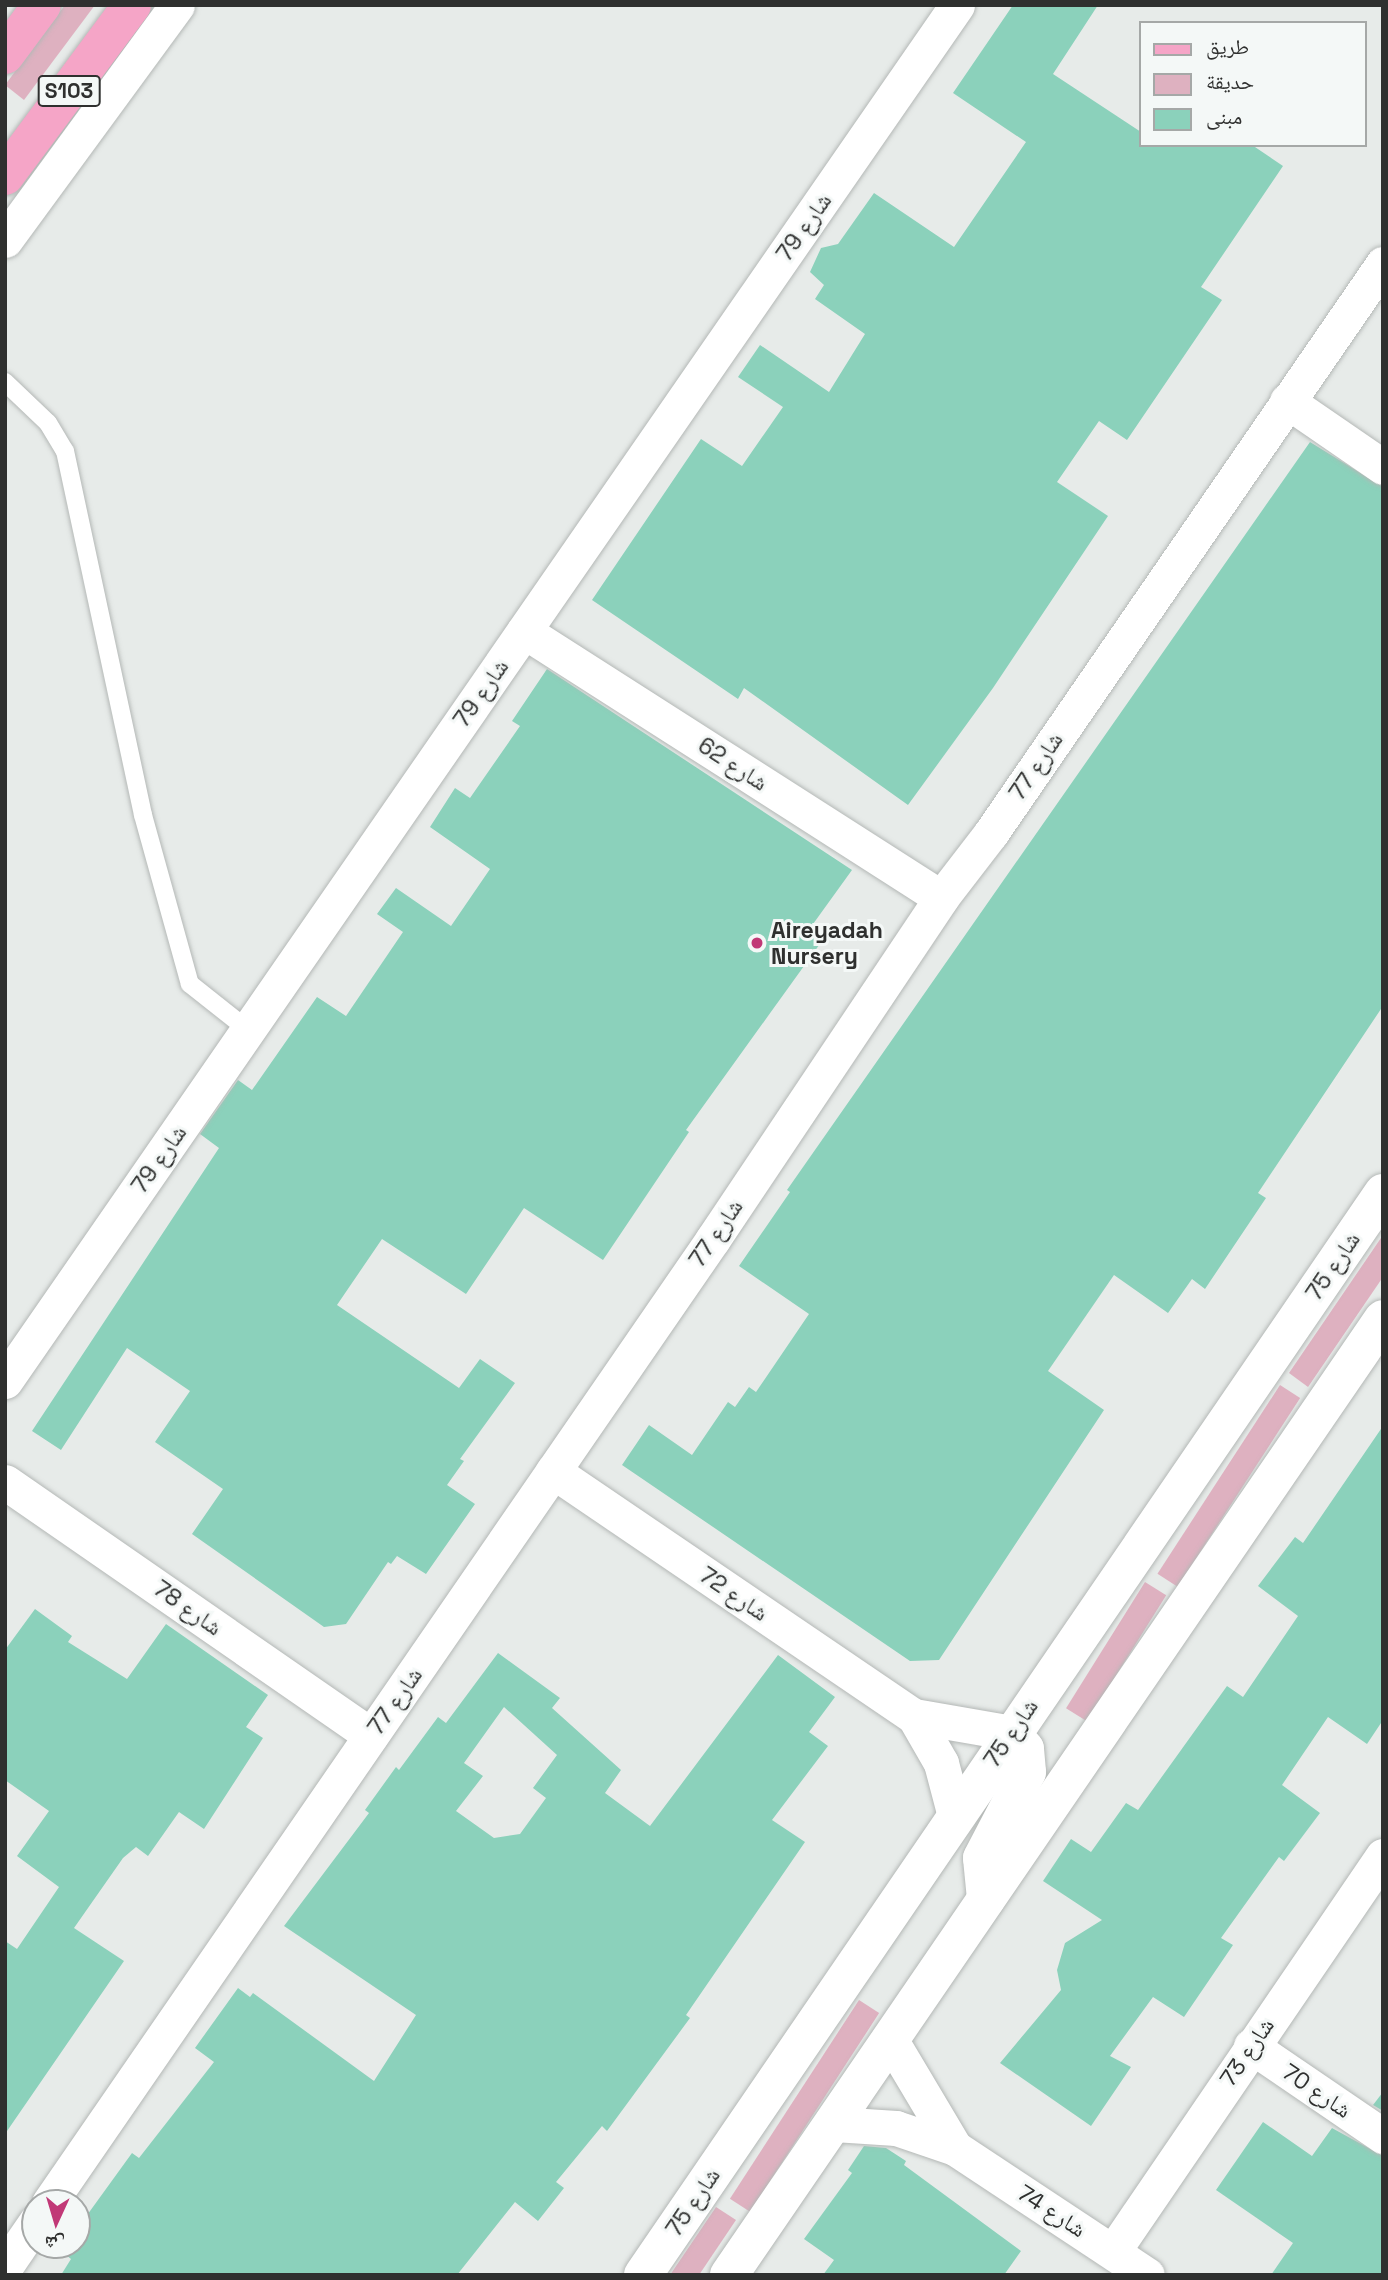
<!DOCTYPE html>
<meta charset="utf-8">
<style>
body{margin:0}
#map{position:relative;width:1388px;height:2280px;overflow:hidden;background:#e7ebe9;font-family:"Space Grotesk","Noto Naskh Arabic",sans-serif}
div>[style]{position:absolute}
.green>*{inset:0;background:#deb1c0;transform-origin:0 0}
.building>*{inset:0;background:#8bd1bb}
.roads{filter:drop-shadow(0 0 2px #b4b8b6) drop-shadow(0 0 2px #b4b8b6)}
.lane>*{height:18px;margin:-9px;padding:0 9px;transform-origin:9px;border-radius:9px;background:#fff}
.street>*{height:35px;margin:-17.5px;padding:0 17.5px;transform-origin:17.5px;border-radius:17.5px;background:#fff}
.secondary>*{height:38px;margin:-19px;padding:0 19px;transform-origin:19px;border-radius:19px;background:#fff}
.primary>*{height:38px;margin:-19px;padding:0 19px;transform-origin:19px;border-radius:19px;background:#f5a5c7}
.dots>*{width:19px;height:19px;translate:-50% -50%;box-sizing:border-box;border:4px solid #f4f8f7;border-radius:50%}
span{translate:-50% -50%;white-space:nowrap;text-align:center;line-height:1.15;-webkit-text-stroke:6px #f4f8f7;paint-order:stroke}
.shield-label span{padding:2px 5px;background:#f4f8f7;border:2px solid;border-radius:5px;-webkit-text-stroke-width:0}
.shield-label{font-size:21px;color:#2f302f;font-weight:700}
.street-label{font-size:23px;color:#2f302f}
.poi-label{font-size:23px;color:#2f302f;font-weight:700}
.left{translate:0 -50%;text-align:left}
.frame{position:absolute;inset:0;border:7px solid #2f302f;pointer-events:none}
.legend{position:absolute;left:1139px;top:21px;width:228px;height:126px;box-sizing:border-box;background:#f4f8f7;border:2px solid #a5a8a7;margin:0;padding:9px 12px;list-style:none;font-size:21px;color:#2f302f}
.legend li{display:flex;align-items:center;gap:14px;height:35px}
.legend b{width:35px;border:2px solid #a5a8a7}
.north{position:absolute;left:21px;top:2189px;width:70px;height:70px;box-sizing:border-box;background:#f4f8f7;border:2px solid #a5a8a7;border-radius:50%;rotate:184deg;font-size:19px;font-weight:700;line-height:28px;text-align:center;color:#2f302f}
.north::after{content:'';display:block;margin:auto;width:24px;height:32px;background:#c13977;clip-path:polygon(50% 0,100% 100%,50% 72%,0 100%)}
</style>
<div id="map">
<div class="green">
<div style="clip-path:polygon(65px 5px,95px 5px,24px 100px,5px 85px)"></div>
<div style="clip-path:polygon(1383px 1235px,1383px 1277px,1308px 1387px,1289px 1373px)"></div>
<div style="left:1280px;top:1385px;width:24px;height:225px;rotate:33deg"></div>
<div style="left:1145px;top:1582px;width:25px;height:149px;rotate:32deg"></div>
<div style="left:859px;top:2000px;width:24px;height:237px;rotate:33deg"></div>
<div style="clip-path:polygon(716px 2207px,736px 2220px,699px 2275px,670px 2275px)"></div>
</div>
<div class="building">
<div style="clip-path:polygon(1013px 5px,1098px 5px,1053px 74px,1141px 132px,1141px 145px,1252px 145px,1283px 166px,1201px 287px,1222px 300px,1127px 440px,1099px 421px,1057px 482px,1108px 516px,993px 688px,908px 805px,744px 688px,738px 699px,592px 600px,701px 439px,742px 466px,783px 407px,738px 377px,760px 345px,829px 392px,865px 334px,815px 299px,824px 285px,810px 272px,821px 248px,838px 244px,874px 193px,954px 247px,1026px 142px,953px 93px)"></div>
<div style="clip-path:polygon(1310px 442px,1383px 487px,1383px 1006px,1258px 1193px,1266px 1198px,1205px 1289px,1192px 1279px,1168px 1313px,1114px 1275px,1048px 1371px,1104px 1410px,939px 1660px,910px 1661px,622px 1465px,649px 1425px,692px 1455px,728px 1402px,735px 1407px,749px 1387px,756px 1392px,809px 1314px,739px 1266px,790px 1192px,787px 1190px)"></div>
<div style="clip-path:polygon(547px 669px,852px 870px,808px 931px,822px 941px,686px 1130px,689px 1132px,603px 1260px,524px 1208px,466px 1294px,382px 1239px,337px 1305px,459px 1388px,480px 1359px,515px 1383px,460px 1459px,464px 1461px,447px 1485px,475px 1504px,426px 1574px,397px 1556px,391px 1564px,388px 1562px,346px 1624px,324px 1627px,192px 1534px,223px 1489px,155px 1442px,190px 1391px,127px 1348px,61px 1450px,32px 1431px,219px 1148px,200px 1134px,238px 1080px,252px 1090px,317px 997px,346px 1016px,403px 932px,377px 914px,396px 888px,451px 926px,490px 869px,430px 827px,455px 788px,470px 798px,520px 726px,512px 721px)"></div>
<div style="clip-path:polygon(1383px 1426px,1383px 1720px,1367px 1744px,1328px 1717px,1282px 1785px,1320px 1813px,1284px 1861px,1279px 1857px,1221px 1938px,1233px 1945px,1184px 2017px,1153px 1997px,1110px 2056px,1131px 2067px,1091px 2126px,1000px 2063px,1061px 1990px,1057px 1970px,1065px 1943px,1102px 1920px,1043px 1881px,1071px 1839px,1091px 1852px,1126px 1803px,1138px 1810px,1227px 1686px,1243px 1697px,1298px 1616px,1258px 1586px,1295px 1537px,1303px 1543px)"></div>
<div style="clip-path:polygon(35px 1609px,72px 1636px,68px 1642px,127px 1679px,166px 1624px,268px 1695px,246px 1727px,263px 1738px,204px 1829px,179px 1812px,148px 1856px,136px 1847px,123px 1858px,74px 1928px,124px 1961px,5px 2134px,5px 1941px,17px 1949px,59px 1887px,17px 1856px,49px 1811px,5px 1780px,5px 1650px)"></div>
<div style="clip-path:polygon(evenodd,498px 1653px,560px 1698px,552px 1708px,621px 1770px,605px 1793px,650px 1826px,778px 1655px,835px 1697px,809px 1732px,828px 1746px,772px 1820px,805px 1842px,686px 2015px,690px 2018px,607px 2131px,602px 2126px,556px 2182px,564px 2188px,538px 2221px,515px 2202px,457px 2275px,61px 2275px,71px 2259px,61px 2251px,65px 2245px,77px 2245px,77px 2229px,132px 2153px,139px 2158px,214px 2062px,195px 2048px,238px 1988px,250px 1997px,253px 1993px,374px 2081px,416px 2015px,284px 1926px,369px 1813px,365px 1810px,396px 1767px,399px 1770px,438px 1717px,446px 1723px,498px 1653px,504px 1707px,557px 1755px,533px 1788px,546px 1798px,520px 1834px,494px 1838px,456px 1811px,483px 1776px,464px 1763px,504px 1707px)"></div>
<div style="clip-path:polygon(1383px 2092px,1383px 2111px,1373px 2105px)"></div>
<div style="clip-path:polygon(1263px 2122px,1312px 2156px,1332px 2128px,1383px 2156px,1383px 2275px,1271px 2275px,1293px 2243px,1216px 2190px)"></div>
<div style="clip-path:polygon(864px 2146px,886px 2148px,906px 2161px,904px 2165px,1021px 2251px,1004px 2275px,823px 2275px,834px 2260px,804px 2239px,852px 2173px,848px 2170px)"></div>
</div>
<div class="roads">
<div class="lane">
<div style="left:5px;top:382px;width:59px;rotate:43.6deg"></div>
<div style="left:48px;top:423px;width:33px;rotate:59deg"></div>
<div style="left:65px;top:451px;width:372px;rotate:77.9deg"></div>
<div style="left:143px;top:815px;width:175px;rotate:74.5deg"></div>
<div style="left:190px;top:984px;width:74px;rotate:38.4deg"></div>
</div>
<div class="street">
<div style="left:5px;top:240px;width:291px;rotate:-53.8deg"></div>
<div style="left:1287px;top:401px;width:116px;rotate:34.5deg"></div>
<div style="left:524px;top:631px;width:495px;rotate:32.6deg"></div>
<div style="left:5px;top:1381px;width:1673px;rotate:-55.32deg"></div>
<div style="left:553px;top:1471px;width:436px;rotate:34.2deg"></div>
<div style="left:914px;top:1716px;width:98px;rotate:9.9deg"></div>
<div style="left:5px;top:1482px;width:445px;rotate:34.7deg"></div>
<div style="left:914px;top:1716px;width:54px;rotate:60.1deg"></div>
<div style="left:941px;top:1763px;width:55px;rotate:75.2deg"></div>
<div style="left:890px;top:2039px;width:127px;rotate:59.2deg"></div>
<div style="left:1251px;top:2046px;width:160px;rotate:34.3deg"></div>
<div style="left:834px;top:2124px;width:62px;rotate:3.7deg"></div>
<div style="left:896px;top:2128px;width:62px;rotate:18.7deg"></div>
<div style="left:955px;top:2148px;width:230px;rotate:33.5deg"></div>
<div style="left:49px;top:2203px;width:1171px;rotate:-55.44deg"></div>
<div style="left:713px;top:1239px;width:410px;rotate:-56.2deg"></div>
<div style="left:941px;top:898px;width:82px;rotate:-52.4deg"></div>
<div style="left:991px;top:833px;width:691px;rotate:-55.44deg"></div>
<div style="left:1114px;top:2250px;width:477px;rotate:-55.7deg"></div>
<div style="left:5px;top:2267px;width:53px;rotate:-55.7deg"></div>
</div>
<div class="secondary">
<div style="left:986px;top:1899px;width:41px;rotate:-95.6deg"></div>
<div style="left:982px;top:1858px;width:97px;rotate:-62.4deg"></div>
<div style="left:1027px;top:1772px;width:23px;rotate:-95deg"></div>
<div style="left:1025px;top:1749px;width:21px;rotate:-131deg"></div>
<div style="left:643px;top:2275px;width:1311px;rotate:-55.63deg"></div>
<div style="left:729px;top:2275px;width:1158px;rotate:-55.62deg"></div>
</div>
<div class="primary">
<div style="left:5px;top:55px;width:62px;rotate:-53.5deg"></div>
<div style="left:5px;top:176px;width:213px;rotate:-53.4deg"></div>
</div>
</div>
<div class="dots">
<div style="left:757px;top:943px;background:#c13977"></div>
</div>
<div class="shield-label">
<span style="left:69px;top:91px">S103</span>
</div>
<div class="street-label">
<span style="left:804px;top:227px;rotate:-55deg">شارع 79</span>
<span style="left:481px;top:693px;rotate:-55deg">شارع 79</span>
<span style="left:733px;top:764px;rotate:33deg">شارع 62</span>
<span style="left:1036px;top:766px;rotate:-56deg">شارع 77</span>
<span style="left:159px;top:1159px;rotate:-55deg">شارع 79</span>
<span style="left:716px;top:1233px;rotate:-56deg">شارع 77</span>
<span style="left:1333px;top:1266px;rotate:-56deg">شارع 75</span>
<span style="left:734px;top:1594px;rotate:34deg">شارع 72</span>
<span style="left:188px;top:1608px;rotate:35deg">شارع 78</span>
<span style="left:395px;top:1701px;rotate:-55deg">شارع 77</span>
<span style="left:1011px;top:1733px;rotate:-56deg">شارع 75</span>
<span style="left:1247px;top:2052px;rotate:-56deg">شارع 73</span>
<span style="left:1317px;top:2091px;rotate:34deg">شارع 70</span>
<span style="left:693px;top:2202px;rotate:-56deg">شارع 75</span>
<span style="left:1052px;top:2211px;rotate:33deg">شارع 74</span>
</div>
<div class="poi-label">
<span class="left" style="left:771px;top:943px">Aireyadah<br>Nursery</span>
</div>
<div class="frame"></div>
<ul class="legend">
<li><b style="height:9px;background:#f5a5c7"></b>طريق</li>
<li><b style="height:19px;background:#deb1c0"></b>حديقة</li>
<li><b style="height:19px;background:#8bd1bb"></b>مبنى</li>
</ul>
<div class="north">ش</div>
</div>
